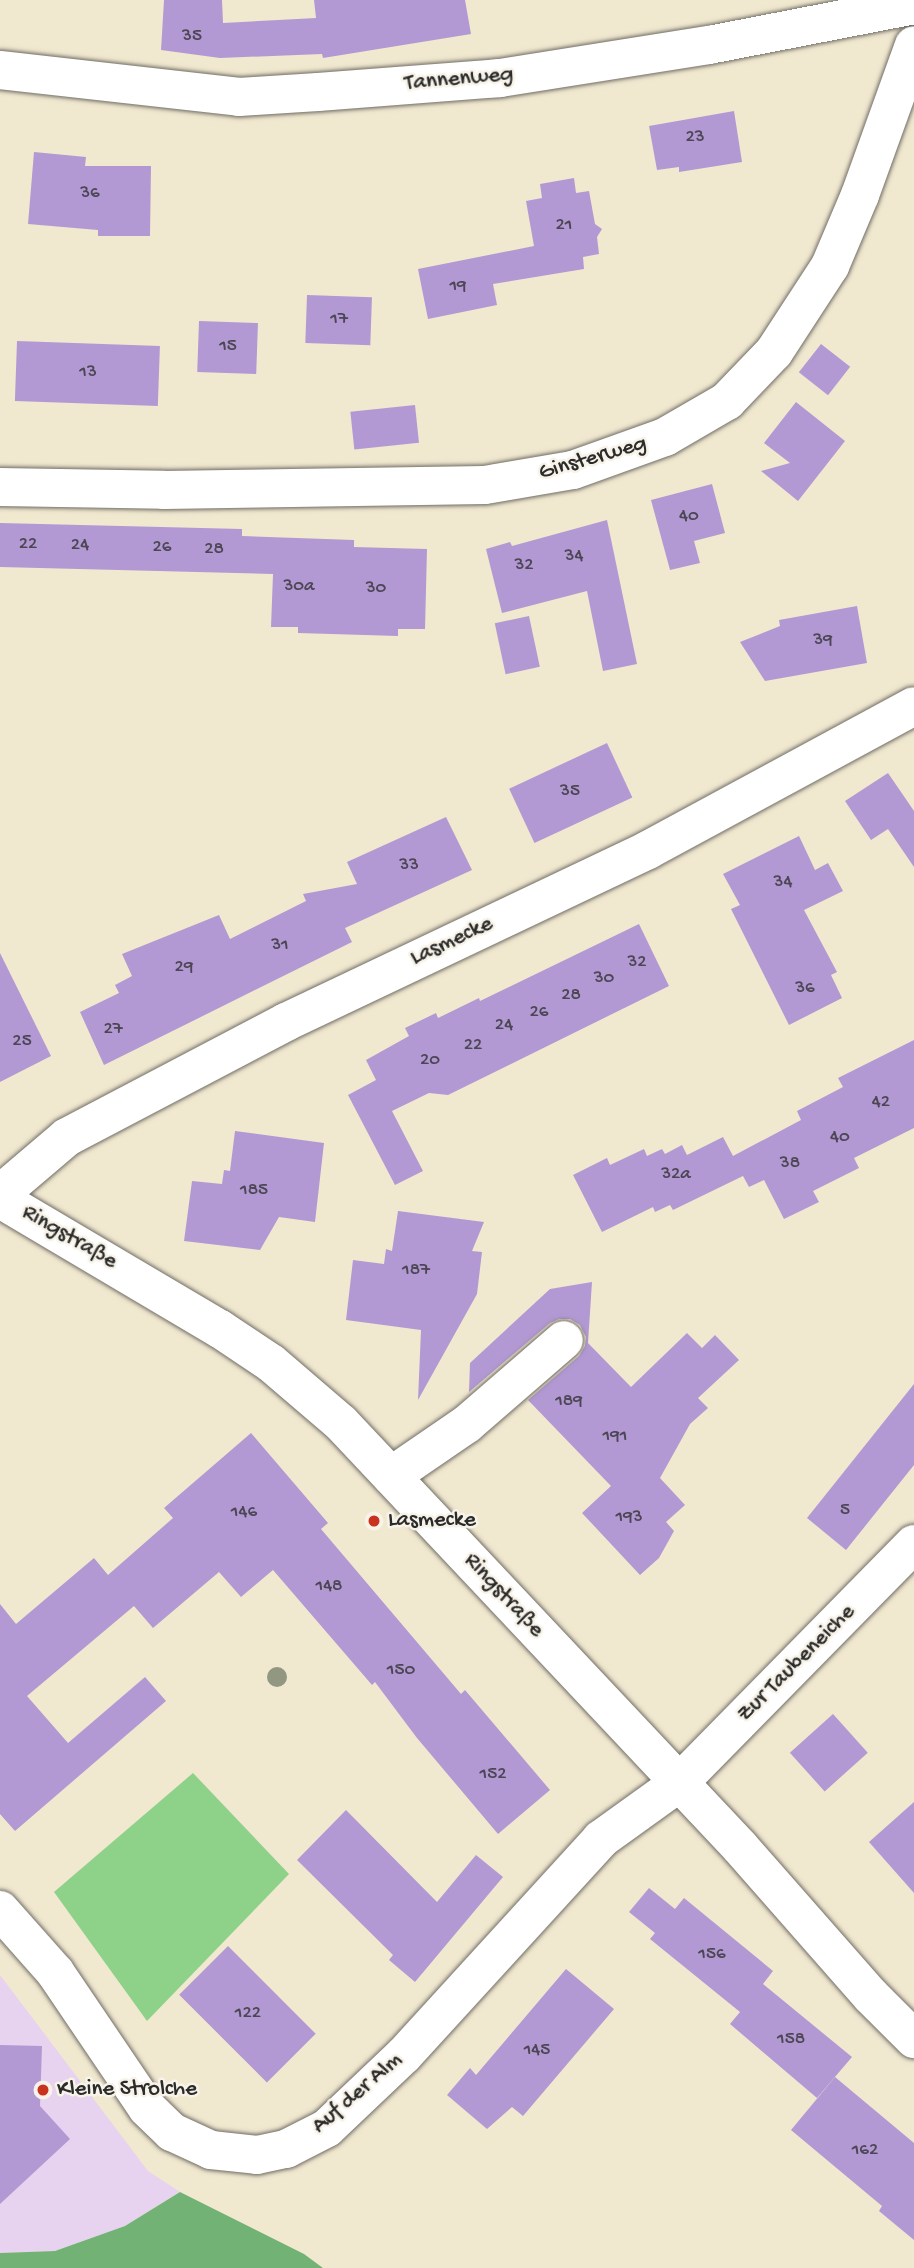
<!DOCTYPE html>
<meta charset="utf-8">
<style>
body{margin:0}
#map{position:relative;width:914px;height:2268px;overflow:hidden;background:#f1e8d0;font-family:"Gochi Hand",sans-serif}
div>[style]{position:absolute}
.built>*{inset:0;background:#e7d2ef}
.green>*{inset:0;background:#8ed189}
.forest>*{inset:0;background:#72b375}
.building>*{inset:0;background:#b299d3;transform-origin:0 0}
.roads{filter:drop-shadow(0 0 2px #706d65) drop-shadow(0 0 2px #706d65)}
.minor>*{height:38px;margin:-19px;padding:0 19px;transform-origin:19px;border-radius:19px;background:#fff}
.trees>*{width:20px;height:20px;margin:-10px;border-radius:50%;background:#929782}
.dots>*{width:19px;height:19px;translate:-50% -50%;box-sizing:border-box;border:4px solid #f7f3e8;border-radius:50%}
span{translate:-50% -50%;white-space:nowrap;text-align:center;line-height:1.15;-webkit-text-stroke:5px #f7f3e8;paint-order:stroke}
.number-label{font-size:19px;color:#4d4655}
.number-label span{-webkit-text-stroke-width:0}
.street-label{font-size:23px;color:#2b2b2b}
.poi-label{font-size:23px;color:#2b2b2b}
.left{translate:0 -50%;text-align:left}
</style>
<div id="map">
<div class="built">
<div style="clip-path:polygon(0 1975px,148px 2171px,180px 2192px,125px 2226px,55px 2251px,0 2253px)"></div>
</div>
<div class="green">
<div style="clip-path:polygon(193px 1773px,289px 1874px,147px 2021px,54px 1892px)"></div>
</div>
<div class="forest">
<div style="clip-path:polygon(180px 2192px,304px 2254px,323px 2268px,0 2268px,0 2253px,55px 2251px,125px 2226px)"></div>
</div>
<div class="building">
<div style="clip-path:polygon(164px 0,222px 0,223px 23px,316px 18px,314px 0,465px 0,471px 34px,323px 58px,322px 54px,220px 58px,161px 50px)"></div>
<div style="clip-path:polygon(734px 111px,742px 162px,679px 172px,679px 167px,657px 170px,649px 126px)"></div>
<div style="clip-path:polygon(34px 152px,86px 157px,85px 166px,151px 166px,150px 236px,98px 236px,98px 230px,28px 224px)"></div>
<div style="clip-path:polygon(574px 178px,576px 193px,589px 191px,595px 224px,602px 229px,597px 237px,599px 254px,583px 257px,584px 269px,493px 284px,497px 305px,428px 319px,418px 269px,534px 246px,526px 201px,542px 198px,540px 184px)"></div>
<div style="left:307px;top:295px;width:65px;height:48px;rotate:2deg"></div>
<div style="left:199px;top:321px;width:59px;height:51px;rotate:2deg"></div>
<div style="left:17px;top:341px;width:143px;height:60px;rotate:2deg"></div>
<div style="left:821px;top:344px;width:37px;height:36px;rotate:38deg"></div>
<div style="clip-path:polygon(796px 402px,845px 441px,798px 501px,761px 471px,790px 463px,764px 443px)"></div>
<div style="left:415px;top:405px;width:38px;height:65px;rotate:84deg"></div>
<div style="clip-path:polygon(712px 484px,725px 533px,694px 541px,700px 563px,670px 570px,651px 500px)"></div>
<div style="clip-path:polygon(607px 520px,637px 664px,603px 671px,587px 591px,502px 613px,486px 549px,510px 542px,512px 546px)"></div>
<div style="clip-path:polygon(0 523px,242px 529px,242px 536px,354px 540px,354px 547px,427px 549px,425px 629px,398px 629px,398px 636px,298px 633px,298px 627px,271px 627px,273px 574px,0 567px)"></div>
<div style="clip-path:polygon(857px 606px,867px 663px,765px 681px,740px 642px,780px 626px,779px 620px)"></div>
<div style="left:529px;top:616px;width:52px;height:35px;rotate:78deg"></div>
<div style="left:607px;top:743px;width:60px;height:108px;rotate:65deg"></div>
<div style="clip-path:polygon(888px 773px,914px 811px,914px 867px,888px 829px,871px 840px,845px 801px)"></div>
<div style="clip-path:polygon(446px 817px,472px 870px,345px 928px,352px 942px,104px 1065px,80px 1012px,119px 993px,115px 985px,132px 976px,122px 954px,219px 915px,230px 939px,306px 901px,303px 894px,357px 884px,347px 862px)"></div>
<div style="clip-path:polygon(799px 836px,815px 870px,828px 863px,843px 891px,804px 910px,837px 972px,831px 975px,842px 998px,789px 1025px,731px 909px,740px 905px,723px 874px)"></div>
<div style="clip-path:polygon(639px 924px,669px 986px,448px 1095px,429px 1093px,392px 1111px,423px 1171px,395px 1185px,348px 1095px,376px 1080px,366px 1060px,409px 1036px,405px 1028px,436px 1013px,438px 1018px,479px 998px,480px 1001px)"></div>
<div style="clip-path:polygon(0 953px,51px 1056px,0 1082px)"></div>
<div style="clip-path:polygon(914px 1040px,914px 1128px,854px 1158px,859px 1168px,813px 1191px,819px 1202px,784px 1219px,764px 1180px,749px 1187px,743px 1176px,673px 1210px,670px 1205px,655px 1212px,653px 1207px,602px 1232px,573px 1175px,607px 1158px,610px 1165px,644px 1149px,647px 1156px,662px 1149px,665px 1154px,682px 1145px,687px 1155px,723px 1137px,733px 1156px,801px 1120px,797px 1111px,843px 1087px,838px 1078px)"></div>
<div style="clip-path:polygon(235px 1131px,324px 1143px,315px 1222px,279px 1217px,260px 1250px,184px 1241px,192px 1181px,222px 1184px,224px 1170px,230px 1171px)"></div>
<div style="clip-path:polygon(398px 1211px,484px 1222px,472px 1251px,482px 1252px,477px 1294px,418px 1400px,421px 1330px,346px 1320px,353px 1260px,384px 1264px,386px 1249px,392px 1251px)"></div>
<div style="clip-path:polygon(592px 1282px,588px 1343px,631px 1387px,687px 1333px,702px 1348px,715px 1335px,739px 1360px,698px 1398px,708px 1408px,690px 1424px,660px 1478px,685px 1505px,666px 1522px,674px 1531px,659px 1558px,640px 1575px,582px 1513px,611px 1486px,528px 1400px,579px 1356px,585px 1346px,586px 1337px,580px 1325px,570px 1319px,559px 1319px,550px 1323px,469px 1392px,470px 1363px,550px 1289px)"></div>
<div style="clip-path:polygon(914px 1384px,914px 1465px,846px 1550px,807px 1518px)"></div>
<div style="clip-path:polygon(251px 1433px,328px 1523px,321px 1529px,461px 1694px,465px 1690px,550px 1790px,498px 1834px,417px 1738px,375px 1682px,372px 1685px,273px 1570px,241px 1597px,219px 1572px,153px 1628px,134px 1606px,27px 1696px,68px 1743px,145px 1677px,166px 1701px,15px 1831px,0 1814px,0 1604px,16px 1624px,94px 1558px,108px 1575px,173px 1518px,164px 1508px)"></div>
<div style="left:833px;top:1714px;width:52px;height:58px;rotate:48deg"></div>
<div style="clip-path:polygon(914px 1802px,914px 1893px,869px 1842px)"></div>
<div style="clip-path:polygon(346px 1810px,437px 1902px,476px 1855px,503px 1877px,415px 1982px,389px 1960px,393px 1955px,297px 1860px)"></div>
<div style="clip-path:polygon(649px 1888px,675px 1909px,684px 1898px,773px 1971px,763px 1984px,852px 2057px,817px 2098px,730px 2024px,740px 2012px,650px 1939px,655px 1933px,629px 1912px)"></div>
<div style="left:228px;top:1946px;width:124px;height:69px;rotate:45deg"></div>
<div style="clip-path:polygon(566px 1969px,614px 2009px,523px 2116px,512px 2107px,487px 2129px,447px 2095px,470px 2068px,476px 2075px)"></div>
<div style="clip-path:polygon(0 2045px,42px 2046px,40px 2106px,70px 2139px,0 2204px)"></div>
<div style="clip-path:polygon(835px 2077px,914px 2143px,914px 2240px,879px 2211px,882px 2206px,791px 2130px)"></div>
</div>
<div class="roads">
<div class="minor">
<div style="left:0;top:70px;width:241px;rotate:6.4deg"></div>
<div style="left:239px;top:97px;width:79px;rotate:-3.6deg"></div>
<div style="left:318px;top:92px;width:183px;rotate:-4.4deg"></div>
<div style="left:500px;top:78px;width:212px;rotate:-9deg"></div>
<div style="left:709px;top:45px;width:209px;rotate:-11deg"></div>
<div style="left:0;top:487px;width:164px;rotate:1deg"></div>
<div style="left:164px;top:490px;width:321px;rotate:-0.9deg"></div>
<div style="left:485px;top:485px;width:89px;rotate:-9.7deg"></div>
<div style="left:573px;top:470px;width:98px;rotate:-19.7deg"></div>
<div style="left:665px;top:437px;width:72px;rotate:-30.1deg"></div>
<div style="left:727px;top:401px;width:68px;rotate:-46.2deg"></div>
<div style="left:774px;top:352px;width:103px;rotate:-56.9deg"></div>
<div style="left:830px;top:266px;width:77px;rotate:-67.1deg"></div>
<div style="left:860px;top:195px;width:159px;rotate:-70.2deg"></div>
<div style="left:0;top:1194px;width:88px;rotate:-40.4deg"></div>
<div style="left:67px;top:1137px;width:247px;rotate:-27.7deg"></div>
<div style="left:286px;top:1022px;width:401px;rotate:-25.4deg"></div>
<div style="left:648px;top:850px;width:302px;rotate:-28.4deg"></div>
<div style="left:0;top:1199px;width:256px;rotate:30.6deg"></div>
<div style="left:220px;top:1329px;width:61px;rotate:33.7deg"></div>
<div style="left:271px;top:1363px;width:92px;rotate:40.6deg"></div>
<div style="left:341px;top:1423px;width:582px;rotate:46.74deg"></div>
<div style="left:740px;top:1847px;width:198px;rotate:48.7deg"></div>
<div style="left:871px;top:1996px;width:61px;rotate:45deg"></div>
<div style="left:391px;top:1476px;width:92px;rotate:-34.4deg"></div>
<div style="left:467px;top:1424px;width:128px;rotate:-40.9deg"></div>
<div style="left:0;top:1910px;width:83px;rotate:48.4deg"></div>
<div style="left:55px;top:1972px;width:164px;rotate:55.9deg"></div>
<div style="left:147px;top:2108px;width:35px;rotate:44deg"></div>
<div style="left:172px;top:2132px;width:43px;rotate:24.8deg"></div>
<div style="left:211px;top:2150px;width:46px;rotate:6.2deg"></div>
<div style="left:257px;top:2155px;width:30px;rotate:-12deg"></div>
<div style="left:286px;top:2149px;width:46px;rotate:-27.1deg"></div>
<div style="left:327px;top:2128px;width:106px;rotate:-43.5deg"></div>
<div style="left:404px;top:2055px;width:292px;rotate:-47.6deg"></div>
<div style="left:601px;top:1839px;width:96px;rotate:-35.7deg"></div>
<div style="left:679px;top:1783px;width:335px;rotate:-45.5deg"></div>
</div>
</div>
<div class="trees">
<div style="left:277px;top:1677px"></div>
</div>
<div class="dots">
<div style="left:374px;top:1521px;background:#c8321e"></div>
<div style="left:43px;top:2090px;background:#c8321e"></div>
</div>
<div class="number-label">
<span style="left:192px;top:37px">35</span>
<span style="left:695px;top:138px">23</span>
<span style="left:90px;top:194px">36</span>
<span style="left:564px;top:226px">21</span>
<span style="left:458px;top:287px">19</span>
<span style="left:339px;top:320px">17</span>
<span style="left:228px;top:347px">15</span>
<span style="left:88px;top:373px">13</span>
<span style="left:689px;top:517px">40</span>
<span style="left:28px;top:545px">22</span>
<span style="left:80px;top:546px">24</span>
<span style="left:162px;top:548px">26</span>
<span style="left:214px;top:550px">28</span>
<span style="left:574px;top:557px">34</span>
<span style="left:524px;top:566px">32</span>
<span style="left:299px;top:587px">30a</span>
<span style="left:376px;top:589px">30</span>
<span style="left:823px;top:641px">39</span>
<span style="left:570px;top:792px">35</span>
<span style="left:409px;top:866px">33</span>
<span style="left:783px;top:883px">34</span>
<span style="left:280px;top:946px">31</span>
<span style="left:637px;top:963px">32</span>
<span style="left:184px;top:968px">29</span>
<span style="left:604px;top:979px">30</span>
<span style="left:805px;top:989px">36</span>
<span style="left:571px;top:996px">28</span>
<span style="left:539px;top:1013px">26</span>
<span style="left:504px;top:1026px">24</span>
<span style="left:113px;top:1030px">27</span>
<span style="left:22px;top:1042px">25</span>
<span style="left:473px;top:1046px">22</span>
<span style="left:430px;top:1061px">20</span>
<span style="left:881px;top:1103px">42</span>
<span style="left:840px;top:1138px">40</span>
<span style="left:790px;top:1164px">38</span>
<span style="left:676px;top:1175px">32a</span>
<span style="left:254px;top:1191px">185</span>
<span style="left:416px;top:1271px">187</span>
<span style="left:569px;top:1402px">189</span>
<span style="left:615px;top:1437px">191</span>
<span style="left:845px;top:1511px">5</span>
<span style="left:244px;top:1513px">146</span>
<span style="left:629px;top:1518px">193</span>
<span style="left:329px;top:1587px">148</span>
<span style="left:401px;top:1671px">150</span>
<span style="left:493px;top:1775px">152</span>
<span style="left:712px;top:1955px">156</span>
<span style="left:248px;top:2014px">122</span>
<span style="left:791px;top:2040px">158</span>
<span style="left:537px;top:2051px">145</span>
<span style="left:865px;top:2151px">162</span>
</div>
<div class="street-label">
<span style="left:459px;top:80px;rotate:-5deg">Tannenweg</span>
<span style="left:593px;top:459px;rotate:-16deg">Ginsterweg</span>
<span style="left:452px;top:942px;rotate:-25deg">Lasmecke</span>
<span style="left:69px;top:1238px;rotate:30deg">Ringstraße</span>
<span style="left:503px;top:1596px;rotate:47deg">Ringstraße</span>
<span style="left:797px;top:1664px;rotate:-45deg">Zur Taubeneiche</span>
<span style="left:358px;top:2094px;rotate:-41deg">Auf der Alm</span>
</div>
<div class="poi-label">
<span class="left" style="left:388px;top:1521px">Lasmecke</span>
<span class="left" style="left:57px;top:2090px">Kleine Strolche</span>
</div>
</div>
